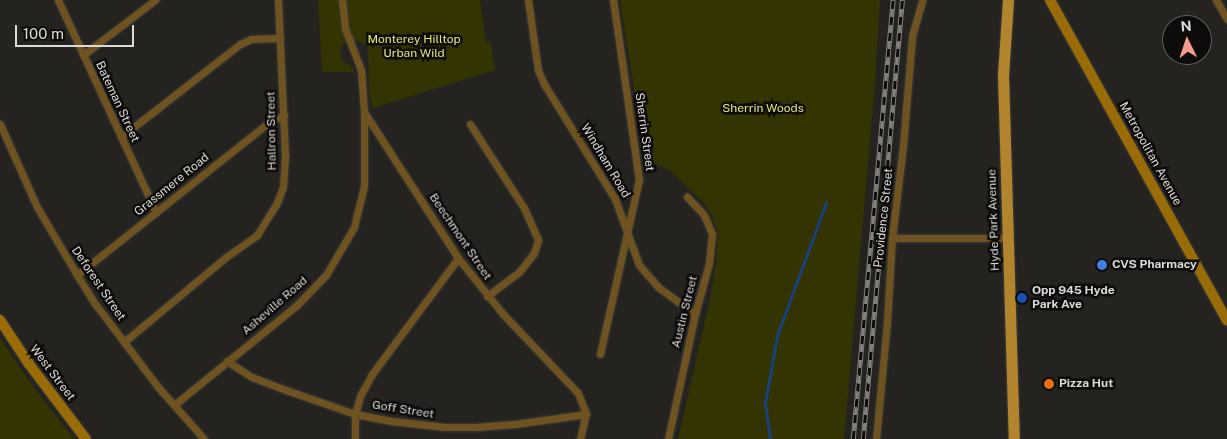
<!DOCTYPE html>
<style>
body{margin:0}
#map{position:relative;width:1227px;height:439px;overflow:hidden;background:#24231f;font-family:"Public Sans",sans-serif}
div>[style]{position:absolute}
.green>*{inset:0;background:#333402}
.stream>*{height:2.5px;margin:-1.25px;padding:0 1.25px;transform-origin:1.25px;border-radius:1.25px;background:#18407a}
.roads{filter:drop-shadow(0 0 1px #3e3d39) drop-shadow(0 0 1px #3e3d39)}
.street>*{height:7px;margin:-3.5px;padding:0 3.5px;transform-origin:3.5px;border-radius:3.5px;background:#6e5320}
.secondary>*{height:10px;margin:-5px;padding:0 5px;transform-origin:5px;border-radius:5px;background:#996c07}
.primary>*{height:11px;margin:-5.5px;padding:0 5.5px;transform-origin:5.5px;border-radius:5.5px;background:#b1842d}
.rail>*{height:4.5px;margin-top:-2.25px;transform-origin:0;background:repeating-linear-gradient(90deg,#0d0c0b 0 8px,#81807d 0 16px);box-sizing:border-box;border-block:1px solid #81807d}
.dots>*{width:14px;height:14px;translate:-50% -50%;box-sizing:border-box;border:2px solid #0d0c0b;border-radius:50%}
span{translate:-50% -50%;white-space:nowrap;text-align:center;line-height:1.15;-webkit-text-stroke:5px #0d0c0b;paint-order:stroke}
.park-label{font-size:12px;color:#e5e976}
.street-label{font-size:12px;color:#dbdbd8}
.poi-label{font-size:12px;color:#dbdbd8;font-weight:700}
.left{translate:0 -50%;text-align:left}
.north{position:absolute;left:1162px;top:15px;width:50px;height:50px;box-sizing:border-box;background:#0d0c0b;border:1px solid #5f5f5d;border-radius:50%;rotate:356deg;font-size:14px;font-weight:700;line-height:20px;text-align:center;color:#dbdbd8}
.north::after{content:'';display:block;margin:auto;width:18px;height:22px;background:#f59d8d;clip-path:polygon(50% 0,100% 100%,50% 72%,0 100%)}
.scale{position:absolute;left:15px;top:25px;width:119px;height:22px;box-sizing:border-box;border:2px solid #dbdbd8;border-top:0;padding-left:6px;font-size:15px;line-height:18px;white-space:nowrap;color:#dbdbd8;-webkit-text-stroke:4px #0d0c0b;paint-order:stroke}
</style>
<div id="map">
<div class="green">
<div style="clip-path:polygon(318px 0,480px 0,486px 42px,491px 42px,495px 70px,373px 108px,369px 92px,368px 47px,363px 43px,353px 40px,343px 44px,340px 50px,342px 61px,353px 67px,354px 72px,322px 72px)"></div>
<div style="clip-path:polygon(620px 0,880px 0,875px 83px,844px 439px,678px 439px,710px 299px,717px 256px,717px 233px,713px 218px,704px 203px,669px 170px,645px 159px)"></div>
<div style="clip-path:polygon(0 338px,31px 384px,74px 439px,0 439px)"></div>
</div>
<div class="stream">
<div style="left:770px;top:439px;width:36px;rotate:-98deg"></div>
<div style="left:765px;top:403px;width:68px;rotate:-79.8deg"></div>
<div style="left:777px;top:336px;width:142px;rotate:-69.8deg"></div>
</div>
<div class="roads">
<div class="street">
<div style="left:58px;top:0;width:234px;rotate:65.2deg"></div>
<div style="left:528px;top:0;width:71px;rotate:81.9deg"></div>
<div style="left:538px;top:70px;width:15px;rotate:67deg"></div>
<div style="left:544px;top:84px;width:135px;rotate:58.3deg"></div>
<div style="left:615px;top:199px;width:70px;rotate:70deg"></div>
<div style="left:639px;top:265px;width:29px;rotate:49deg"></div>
<div style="left:658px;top:287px;width:46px;rotate:36.1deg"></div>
<div style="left:1216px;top:0;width:22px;rotate:60deg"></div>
<div style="left:83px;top:55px;width:91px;rotate:-37.4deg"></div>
<div style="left:364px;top:112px;width:174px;rotate:57.2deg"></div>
<div style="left:458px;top:258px;width:70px;rotate:51.3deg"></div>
<div style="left:502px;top:313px;width:110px;rotate:46.5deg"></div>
<div style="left:578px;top:393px;width:22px;rotate:69deg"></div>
<div style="left:0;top:124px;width:91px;rotate:66deg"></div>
<div style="left:37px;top:207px;width:79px;rotate:59.5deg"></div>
<div style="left:77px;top:275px;width:36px;rotate:58deg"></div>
<div style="left:96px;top:305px;width:103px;rotate:52.9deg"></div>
<div style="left:158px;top:387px;width:69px;rotate:48.5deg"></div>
<div style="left:470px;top:124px;width:100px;rotate:57.3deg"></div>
<div style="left:524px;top:208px;width:35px;rotate:66deg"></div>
<div style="left:538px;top:240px;width:14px;rotate:107deg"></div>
<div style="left:534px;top:253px;width:24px;rotate:128deg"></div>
<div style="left:519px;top:272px;width:40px;rotate:143deg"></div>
<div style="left:121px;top:137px;width:151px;rotate:-38deg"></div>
<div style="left:240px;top:44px;width:12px;rotate:-24deg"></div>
<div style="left:251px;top:39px;width:29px;rotate:-2deg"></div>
<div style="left:892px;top:238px;width:116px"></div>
<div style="left:77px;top:275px;width:244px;rotate:-38.5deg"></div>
<div style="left:268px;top:123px;width:18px;rotate:-27deg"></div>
<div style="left:124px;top:342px;width:133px;rotate:-39.8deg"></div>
<div style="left:226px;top:257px;width:38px;rotate:-35deg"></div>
<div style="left:257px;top:235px;width:36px;rotate:-58deg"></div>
<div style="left:276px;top:205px;width:19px;rotate:-69deg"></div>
<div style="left:283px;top:187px;width:32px;rotate:-86deg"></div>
<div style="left:285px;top:155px;width:155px;rotate:-92.6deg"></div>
<div style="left:600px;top:354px;width:178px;rotate:-77.4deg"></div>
<div style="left:639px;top:180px;width:182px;rotate:-98.2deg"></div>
<div style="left:227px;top:361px;width:30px;rotate:33deg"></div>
<div style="left:252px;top:377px;width:36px;rotate:21deg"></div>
<div style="left:286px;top:390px;width:73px;rotate:19.2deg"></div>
<div style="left:355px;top:414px;width:38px;rotate:11deg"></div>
<div style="left:392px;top:421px;width:53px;rotate:6.5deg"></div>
<div style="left:445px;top:427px;width:30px"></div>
<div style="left:475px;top:427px;width:40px;rotate:-4.3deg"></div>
<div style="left:515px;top:424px;width:72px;rotate:-8deg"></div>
<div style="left:174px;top:405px;width:159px;rotate:-39.1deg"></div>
<div style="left:297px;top:305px;width:42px;rotate:-46deg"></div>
<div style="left:326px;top:275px;width:56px;rotate:-59.7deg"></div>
<div style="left:354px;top:227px;width:42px;rotate:-76.3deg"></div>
<div style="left:364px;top:186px;width:75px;rotate:-90deg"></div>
<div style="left:364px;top:111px;width:41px;rotate:-94.2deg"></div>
<div style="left:361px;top:70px;width:45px;rotate:-110.9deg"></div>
<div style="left:345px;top:28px;width:28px;rotate:-96deg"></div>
<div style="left:355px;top:439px;width:25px;rotate:-90deg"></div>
<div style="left:355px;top:414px;width:19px;rotate:-74deg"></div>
<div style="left:360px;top:396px;width:25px;rotate:-61deg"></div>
<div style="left:372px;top:374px;width:144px;rotate:-53.4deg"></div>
<div style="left:580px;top:439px;width:26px;rotate:-77deg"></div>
<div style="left:668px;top:439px;width:128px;rotate:-77.8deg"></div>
<div style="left:695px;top:314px;width:53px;rotate:-74.6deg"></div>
<div style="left:709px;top:263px;width:29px;rotate:-84deg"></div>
<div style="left:712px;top:234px;width:21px;rotate:-113deg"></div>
<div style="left:704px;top:215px;width:25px;rotate:-133deg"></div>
<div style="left:876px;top:439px;width:118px;rotate:-84.6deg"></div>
<div style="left:887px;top:322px;width:84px;rotate:-86.6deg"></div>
<div style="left:892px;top:238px;width:93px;rotate:-83.2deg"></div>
<div style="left:903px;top:146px;width:110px;rotate:-85.3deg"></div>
<div style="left:912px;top:36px;width:37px;rotate:-74deg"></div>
</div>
<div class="secondary">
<div style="left:1050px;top:0;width:366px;rotate:61.1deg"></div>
<div style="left:0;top:320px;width:53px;rotate:56.6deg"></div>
<div style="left:29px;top:364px;width:94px;rotate:52.8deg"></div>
</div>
<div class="primary">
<div style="left:1008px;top:0;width:75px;rotate:93.8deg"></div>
<div style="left:1003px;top:75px;width:364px;rotate:88.3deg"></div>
</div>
</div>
<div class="rail">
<div style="left:853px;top:439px;width:441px;rotate:-84.8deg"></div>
<div style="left:863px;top:439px;width:441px;rotate:-84.9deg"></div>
</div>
<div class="dots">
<div style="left:1102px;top:265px;background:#3f7fe0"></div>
<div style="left:1022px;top:298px;background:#1a4fb4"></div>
<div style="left:1049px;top:384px;background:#e8710a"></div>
</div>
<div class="park-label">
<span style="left:414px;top:47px">Monterey Hilltop<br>Urban Wild</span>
<span style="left:763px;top:109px">Sherrin Woods</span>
</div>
<div class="street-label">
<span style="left:117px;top:102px;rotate:65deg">Bateman Street</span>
<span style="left:272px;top:131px;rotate:-91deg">Hallron Street</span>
<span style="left:644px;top:132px;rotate:82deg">Sherrin Street</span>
<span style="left:1150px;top:154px;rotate:61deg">Metropolitan Avenue</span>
<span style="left:605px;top:161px;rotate:59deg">Windham Road</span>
<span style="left:172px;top:185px;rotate:-39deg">Grassmere Road</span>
<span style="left:884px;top:218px;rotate:-84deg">Providence Street</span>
<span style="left:994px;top:220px;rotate:-92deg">Hyde Park Avenue</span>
<span style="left:460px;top:237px;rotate:56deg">Beechmont Street</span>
<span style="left:98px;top:284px;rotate:56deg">Deforest Street</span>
<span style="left:275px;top:306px;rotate:-41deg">Asheville Road</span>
<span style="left:685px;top:312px;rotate:-76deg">Austin Street</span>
<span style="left:52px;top:373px;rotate:53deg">West Street</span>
<span style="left:403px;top:410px;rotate:9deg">Goff Street</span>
</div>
<div class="poi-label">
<span class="left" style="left:1112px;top:265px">CVS Pharmacy</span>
<span class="left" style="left:1032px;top:298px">Opp 945 Hyde<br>Park Ave</span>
<span class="left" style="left:1059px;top:384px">Pizza Hut</span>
</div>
<div class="north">N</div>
<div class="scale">100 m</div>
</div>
